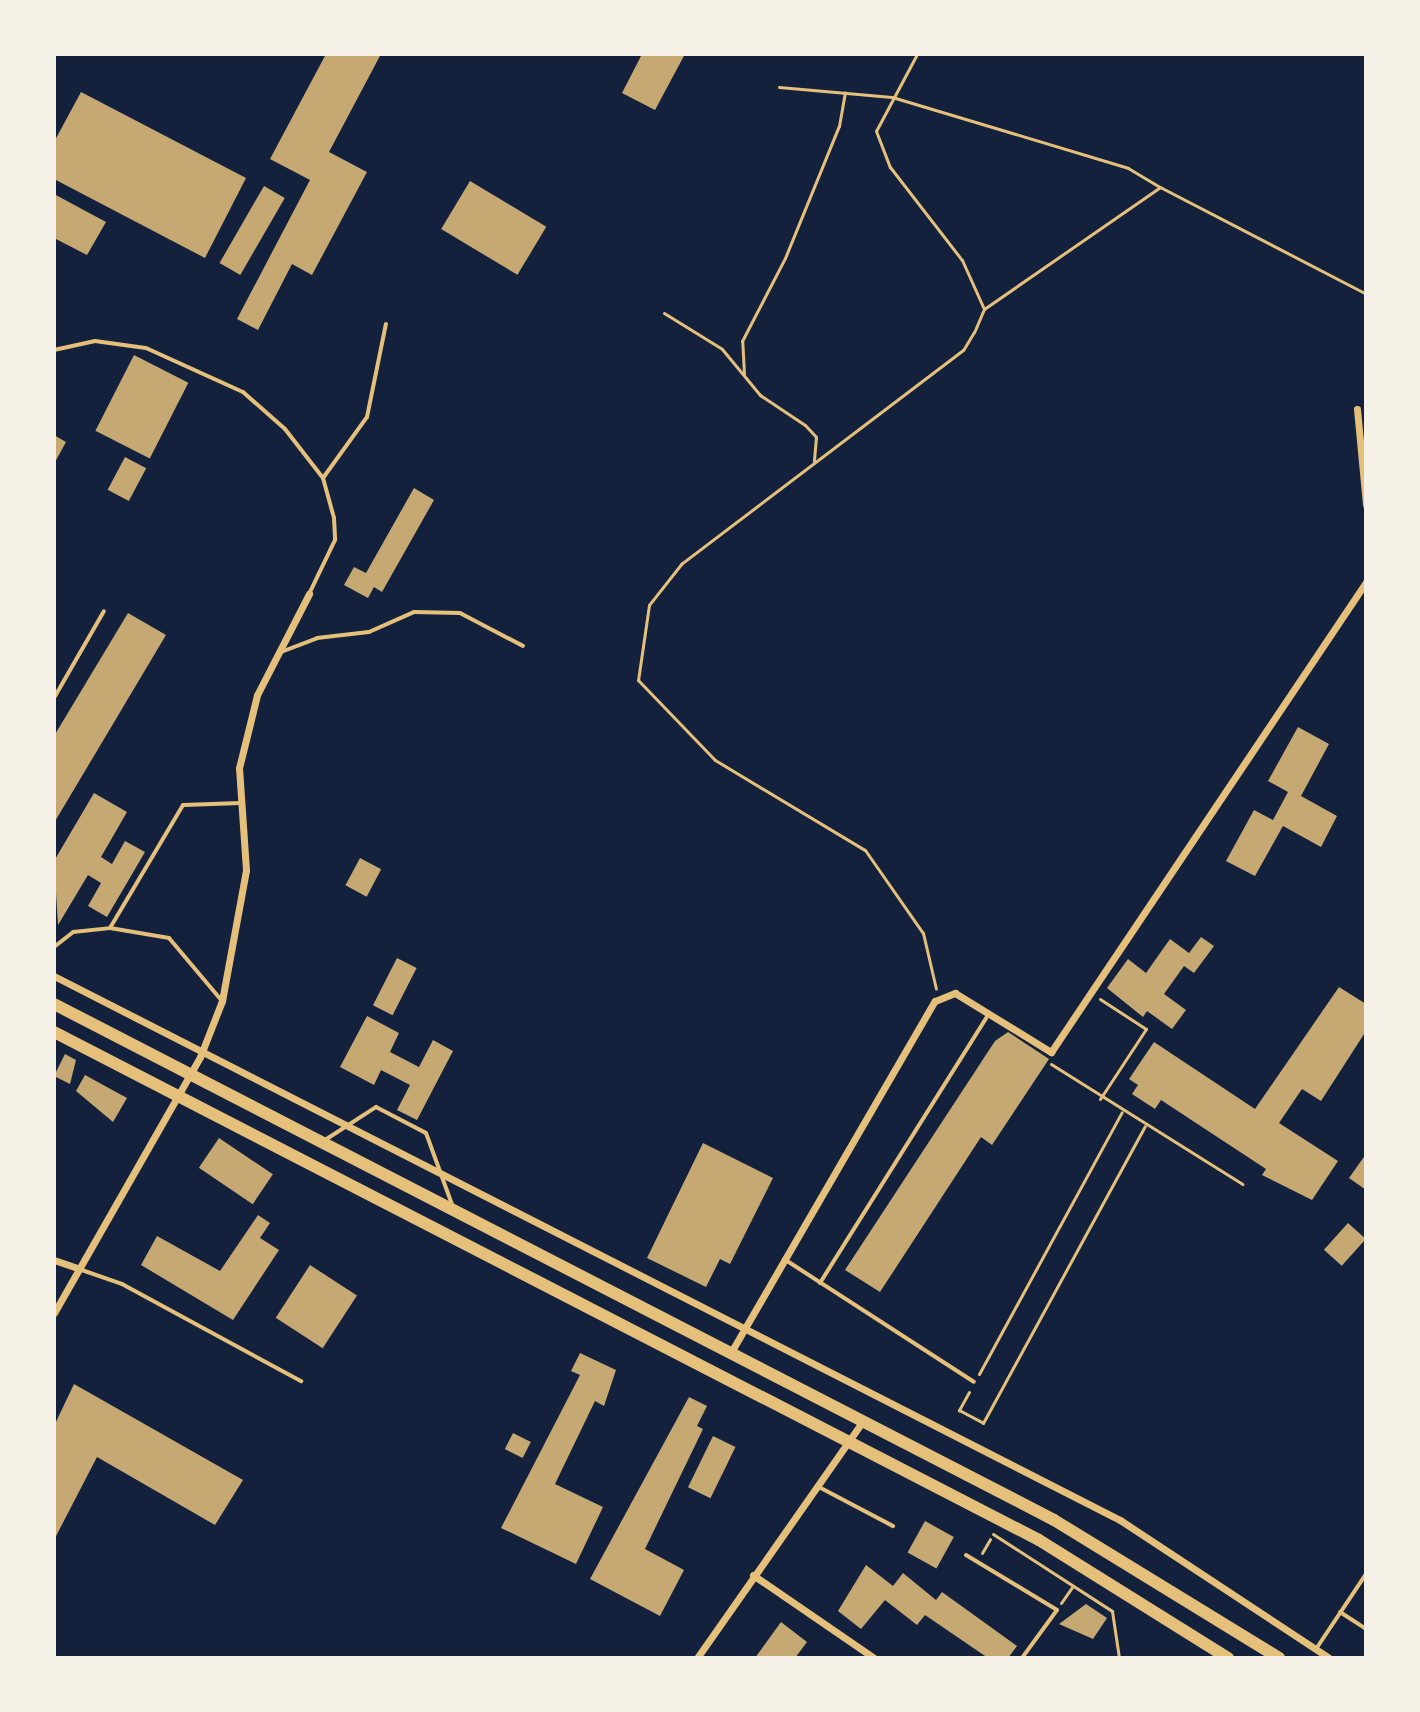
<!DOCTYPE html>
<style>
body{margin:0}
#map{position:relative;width:1420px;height:1712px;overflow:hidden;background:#14213d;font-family:Overpass,sans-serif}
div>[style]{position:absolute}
.building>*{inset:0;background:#c6a872;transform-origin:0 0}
.path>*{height:3px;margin:-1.5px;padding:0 1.5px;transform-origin:1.5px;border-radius:1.5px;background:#e5c07b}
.service>*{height:4px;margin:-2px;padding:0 2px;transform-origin:2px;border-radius:2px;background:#e5c07b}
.minor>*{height:7px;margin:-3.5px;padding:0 3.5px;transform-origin:3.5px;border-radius:3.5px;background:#e5c07b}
.primary>*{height:12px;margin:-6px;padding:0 6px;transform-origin:6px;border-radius:6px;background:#e5c07b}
span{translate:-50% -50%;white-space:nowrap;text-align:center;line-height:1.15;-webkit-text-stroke:8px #f6f1e7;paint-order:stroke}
.frame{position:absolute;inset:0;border:56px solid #f6f1e7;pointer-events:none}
</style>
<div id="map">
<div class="building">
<div style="clip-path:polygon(326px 54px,381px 54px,329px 152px,367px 172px,312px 275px,292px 264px,258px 330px,237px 319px,310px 180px,270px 159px)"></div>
<div style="clip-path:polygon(642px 54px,685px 54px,655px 110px,622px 93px)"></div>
<div style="clip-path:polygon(81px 92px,246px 178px,205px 258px,54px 179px,54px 142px)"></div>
<div style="left:470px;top:181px;width:89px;height:56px;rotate:31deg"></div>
<div style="left:264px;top:186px;width:24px;height:89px;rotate:30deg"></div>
<div style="clip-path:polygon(54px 194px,106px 222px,87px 255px,54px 238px)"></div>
<div style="left:134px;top:355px;width:61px;height:85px;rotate:27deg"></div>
<div style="clip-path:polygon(54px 435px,66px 442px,54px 464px)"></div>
<div style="left:125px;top:457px;width:24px;height:37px;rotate:28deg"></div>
<div style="clip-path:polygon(414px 488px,434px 500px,382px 592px,374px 587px,368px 598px,344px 585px,354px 567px,366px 573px)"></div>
<div style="clip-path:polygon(128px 613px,166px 635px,54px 823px,54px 736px)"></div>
<div style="clip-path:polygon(1298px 727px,1329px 744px,1301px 796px,1337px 816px,1321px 847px,1283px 826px,1255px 876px,1226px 861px,1254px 810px,1273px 820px,1288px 792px,1268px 781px)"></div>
<div style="clip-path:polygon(94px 793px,127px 812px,101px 857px,112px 864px,125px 841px,145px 852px,107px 917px,88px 906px,101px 883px,88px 875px,58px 925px,54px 861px)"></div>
<div style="left:360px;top:858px;width:24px;height:31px;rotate:28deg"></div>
<div style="clip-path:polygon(1201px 937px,1214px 946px,1194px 973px,1184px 966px,1164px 994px,1186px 1010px,1172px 1029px,1147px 1011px,1143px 1017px,1107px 988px,1128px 959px,1146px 973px,1170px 939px,1189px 953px)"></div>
<div style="left:397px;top:958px;width:22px;height:53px;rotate:27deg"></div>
<div style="clip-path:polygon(1339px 987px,1366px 1004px,1366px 1031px,1321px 1101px,1302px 1089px,1279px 1123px,1338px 1161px,1312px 1200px,1262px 1175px,1266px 1169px,1161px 1100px,1155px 1109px,1132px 1094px,1138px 1085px,1129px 1079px,1154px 1042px,1255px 1109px)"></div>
<div style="clip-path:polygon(367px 1016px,399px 1033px,390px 1052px,419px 1067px,433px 1040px,453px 1051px,417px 1120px,397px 1110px,410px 1085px,381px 1070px,374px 1085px,340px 1067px)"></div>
<div style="clip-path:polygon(1008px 1032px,1049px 1059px,992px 1145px,981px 1137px,880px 1292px,845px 1270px,995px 1041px)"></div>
<div style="clip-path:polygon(65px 1054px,76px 1060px,70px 1084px,54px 1076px)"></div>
<div style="clip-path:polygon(85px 1075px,127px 1098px,113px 1122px,76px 1091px)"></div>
<div style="left:219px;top:1138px;width:65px;height:36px;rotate:34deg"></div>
<div style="clip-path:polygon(703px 1143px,773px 1178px,730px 1264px,720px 1259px,706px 1287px,647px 1258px)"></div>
<div style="clip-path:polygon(1366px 1154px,1366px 1190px,1349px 1178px)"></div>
<div style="clip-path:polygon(258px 1215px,270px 1223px,260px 1238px,279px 1250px,233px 1320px,141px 1265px,157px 1236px,220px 1271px)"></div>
<div style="left:1348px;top:1223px;width:24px;height:36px;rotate:42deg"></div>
<div style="left:310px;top:1265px;width:56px;height:63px;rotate:33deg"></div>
<div style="clip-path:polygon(580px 1353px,616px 1370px,604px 1406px,595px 1401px,555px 1484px,603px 1507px,576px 1564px,501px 1528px,580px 1375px,571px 1371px)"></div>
<div style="clip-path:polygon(74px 1384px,243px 1480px,215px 1525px,97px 1457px,54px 1540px,54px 1426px)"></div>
<div style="clip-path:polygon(689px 1397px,707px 1406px,697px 1426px,703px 1429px,645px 1549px,684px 1570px,660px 1616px,590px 1579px)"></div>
<div style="left:513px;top:1433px;width:20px;height:18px;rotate:27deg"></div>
<div style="left:713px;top:1436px;width:25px;height:57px;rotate:26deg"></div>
<div style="left:925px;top:1521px;width:33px;height:36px;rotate:29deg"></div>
<div style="clip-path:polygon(866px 1565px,893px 1586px,903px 1573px,936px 1600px,942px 1592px,1017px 1646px,1008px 1658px,988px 1658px,925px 1615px,917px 1625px,885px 1600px,861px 1629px,838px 1611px)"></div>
<div style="clip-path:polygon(1086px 1604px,1107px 1618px,1093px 1639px,1059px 1624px)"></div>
<div style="clip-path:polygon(781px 1622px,807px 1642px,795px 1658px,755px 1658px)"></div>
</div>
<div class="path">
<div style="left:917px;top:54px;width:87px;rotate:118deg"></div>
<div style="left:876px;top:131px;width:39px;rotate:69deg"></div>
<div style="left:890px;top:167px;width:118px;rotate:52.3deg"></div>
<div style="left:962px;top:260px;width:54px;rotate:65.8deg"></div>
<div style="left:984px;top:309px;width:25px;rotate:113deg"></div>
<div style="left:974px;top:332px;width:21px;rotate:121deg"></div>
<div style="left:963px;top:350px;width:353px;rotate:142.8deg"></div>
<div style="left:682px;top:563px;width:53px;rotate:128.2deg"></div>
<div style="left:649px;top:605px;width:76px;rotate:98.3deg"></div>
<div style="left:638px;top:680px;width:111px;rotate:46.1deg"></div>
<div style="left:715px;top:760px;width:175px;rotate:31deg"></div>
<div style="left:865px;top:850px;width:101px;rotate:55.1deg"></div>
<div style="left:923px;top:933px;width:57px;rotate:76.9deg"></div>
<div style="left:779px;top:87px;width:113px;rotate:5.1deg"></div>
<div style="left:892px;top:97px;width:246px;rotate:16.7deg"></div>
<div style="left:1128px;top:168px;width:37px;rotate:31deg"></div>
<div style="left:984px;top:309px;width:214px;rotate:-34.7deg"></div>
<div style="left:1160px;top:187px;width:232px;rotate:27.4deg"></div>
<div style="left:664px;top:313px;width:68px;rotate:31.8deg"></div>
<div style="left:722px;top:349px;width:60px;rotate:50.4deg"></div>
<div style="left:760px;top:395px;width:54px;rotate:33.7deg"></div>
<div style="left:805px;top:425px;width:16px;rotate:47deg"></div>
<div style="left:816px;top:437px;width:24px;rotate:95deg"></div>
<div style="left:744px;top:374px;width:33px;rotate:-93deg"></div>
<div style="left:742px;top:341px;width:93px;rotate:-62.6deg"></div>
<div style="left:785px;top:258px;width:143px;rotate:-67.8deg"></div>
<div style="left:839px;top:126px;width:34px;rotate:-80deg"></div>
<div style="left:1051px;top:1064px;width:226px;rotate:32.1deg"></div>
<div style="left:1100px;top:1099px;width:84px;rotate:-56.7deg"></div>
<div style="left:1146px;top:1029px;width:55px;rotate:-146.9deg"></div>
<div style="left:979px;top:1374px;width:298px;rotate:-61.4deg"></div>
<div style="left:969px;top:1392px;width:21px;rotate:119deg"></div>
<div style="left:959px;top:1410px;width:27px;rotate:28deg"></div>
<div style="left:983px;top:1423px;width:338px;rotate:-61.4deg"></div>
<div style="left:993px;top:1534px;width:142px;rotate:32.9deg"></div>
<div style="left:1112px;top:1611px;width:48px;rotate:81.5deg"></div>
<div style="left:982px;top:1553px;width:16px;rotate:-60deg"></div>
<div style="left:1061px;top:1603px;width:19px;rotate:-55deg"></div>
</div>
<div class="service">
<div style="left:54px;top:350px;width:42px;rotate:-12.4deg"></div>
<div style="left:95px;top:341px;width:51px;rotate:7.8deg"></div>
<div style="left:146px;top:348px;width:107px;rotate:24.4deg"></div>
<div style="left:243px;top:392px;width:56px;rotate:41.4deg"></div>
<div style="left:285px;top:429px;width:62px;rotate:52.2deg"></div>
<div style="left:323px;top:478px;width:41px;rotate:74.6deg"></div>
<div style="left:334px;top:518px;width:22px;rotate:87deg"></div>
<div style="left:335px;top:540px;width:60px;rotate:115.7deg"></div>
<div style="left:323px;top:478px;width:75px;rotate:-54.2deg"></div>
<div style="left:367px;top:417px;width:95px;rotate:-78.5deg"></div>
<div style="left:281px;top:652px;width:39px;rotate:-21deg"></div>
<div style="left:317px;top:638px;width:52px;rotate:-6.6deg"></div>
<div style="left:369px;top:632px;width:49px;rotate:-24deg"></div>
<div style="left:414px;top:612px;width:46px;rotate:1.2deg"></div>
<div style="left:460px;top:613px;width:71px;rotate:27.6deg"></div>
<div style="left:54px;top:698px;width:100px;rotate:-60.1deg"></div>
<div style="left:110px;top:928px;width:143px;rotate:-59.3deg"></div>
<div style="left:183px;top:805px;width:58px;rotate:-2deg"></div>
<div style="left:54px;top:947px;width:24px;rotate:-38deg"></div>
<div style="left:73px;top:932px;width:37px;rotate:-6deg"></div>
<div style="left:110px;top:928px;width:60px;rotate:9.6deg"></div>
<div style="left:169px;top:938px;width:82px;rotate:49.9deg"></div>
<div style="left:325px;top:1140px;width:61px;rotate:-32.9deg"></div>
<div style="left:376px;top:1107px;width:56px;rotate:27.5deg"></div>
<div style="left:426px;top:1133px;width:79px;rotate:70deg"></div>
<div style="left:784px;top:1259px;width:226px;rotate:32.9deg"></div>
<div style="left:79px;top:1269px;width:46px;rotate:19.2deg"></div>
<div style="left:122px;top:1284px;width:204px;rotate:28.5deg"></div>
<div style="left:820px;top:1283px;width:318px;rotate:-57.9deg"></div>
<div style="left:817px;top:1486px;width:86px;rotate:27.8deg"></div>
<div style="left:966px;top:1555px;width:106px;rotate:31.1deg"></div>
<div style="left:1057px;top:1610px;width:59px;rotate:126.1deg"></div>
<div style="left:1340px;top:1612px;width:31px;rotate:33deg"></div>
<div style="left:1316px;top:1649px;width:90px;rotate:-56.3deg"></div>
</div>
<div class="minor">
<div style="left:1357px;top:409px;width:96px;rotate:84.6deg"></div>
<div style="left:54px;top:976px;width:1197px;rotate:27.04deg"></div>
<div style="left:1120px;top:1520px;width:250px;rotate:33.4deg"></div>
<div style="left:54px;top:1260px;width:24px;rotate:19deg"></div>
<div style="left:54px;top:1313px;width:295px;rotate:-60.3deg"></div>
<div style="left:200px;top:1057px;width:60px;rotate:-68.6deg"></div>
<div style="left:222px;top:1001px;width:133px;rotate:-79.6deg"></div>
<div style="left:246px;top:870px;width:102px;rotate:-93.9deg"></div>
<div style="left:239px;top:768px;width:75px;rotate:-76.1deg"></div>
<div style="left:257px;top:695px;width:114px;rotate:-62.8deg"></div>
<div style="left:730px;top:1354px;width:408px;rotate:-59.9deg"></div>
<div style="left:935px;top:1001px;width:22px;rotate:-22deg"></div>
<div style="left:955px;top:993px;width:113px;rotate:31.6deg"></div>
<div style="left:1051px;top:1052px;width:566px;rotate:-56.17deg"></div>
<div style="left:753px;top:1575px;width:147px;rotate:34.4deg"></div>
<div style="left:697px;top:1658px;width:288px;rotate:-55deg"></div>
</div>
<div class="primary">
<div style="left:54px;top:1004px;width:1125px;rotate:27.29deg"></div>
<div style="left:1054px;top:1520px;width:264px;rotate:31.5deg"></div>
<div style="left:54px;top:1032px;width:1108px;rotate:27.28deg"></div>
<div style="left:1039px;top:1540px;width:223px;rotate:32deg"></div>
</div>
<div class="frame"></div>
</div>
